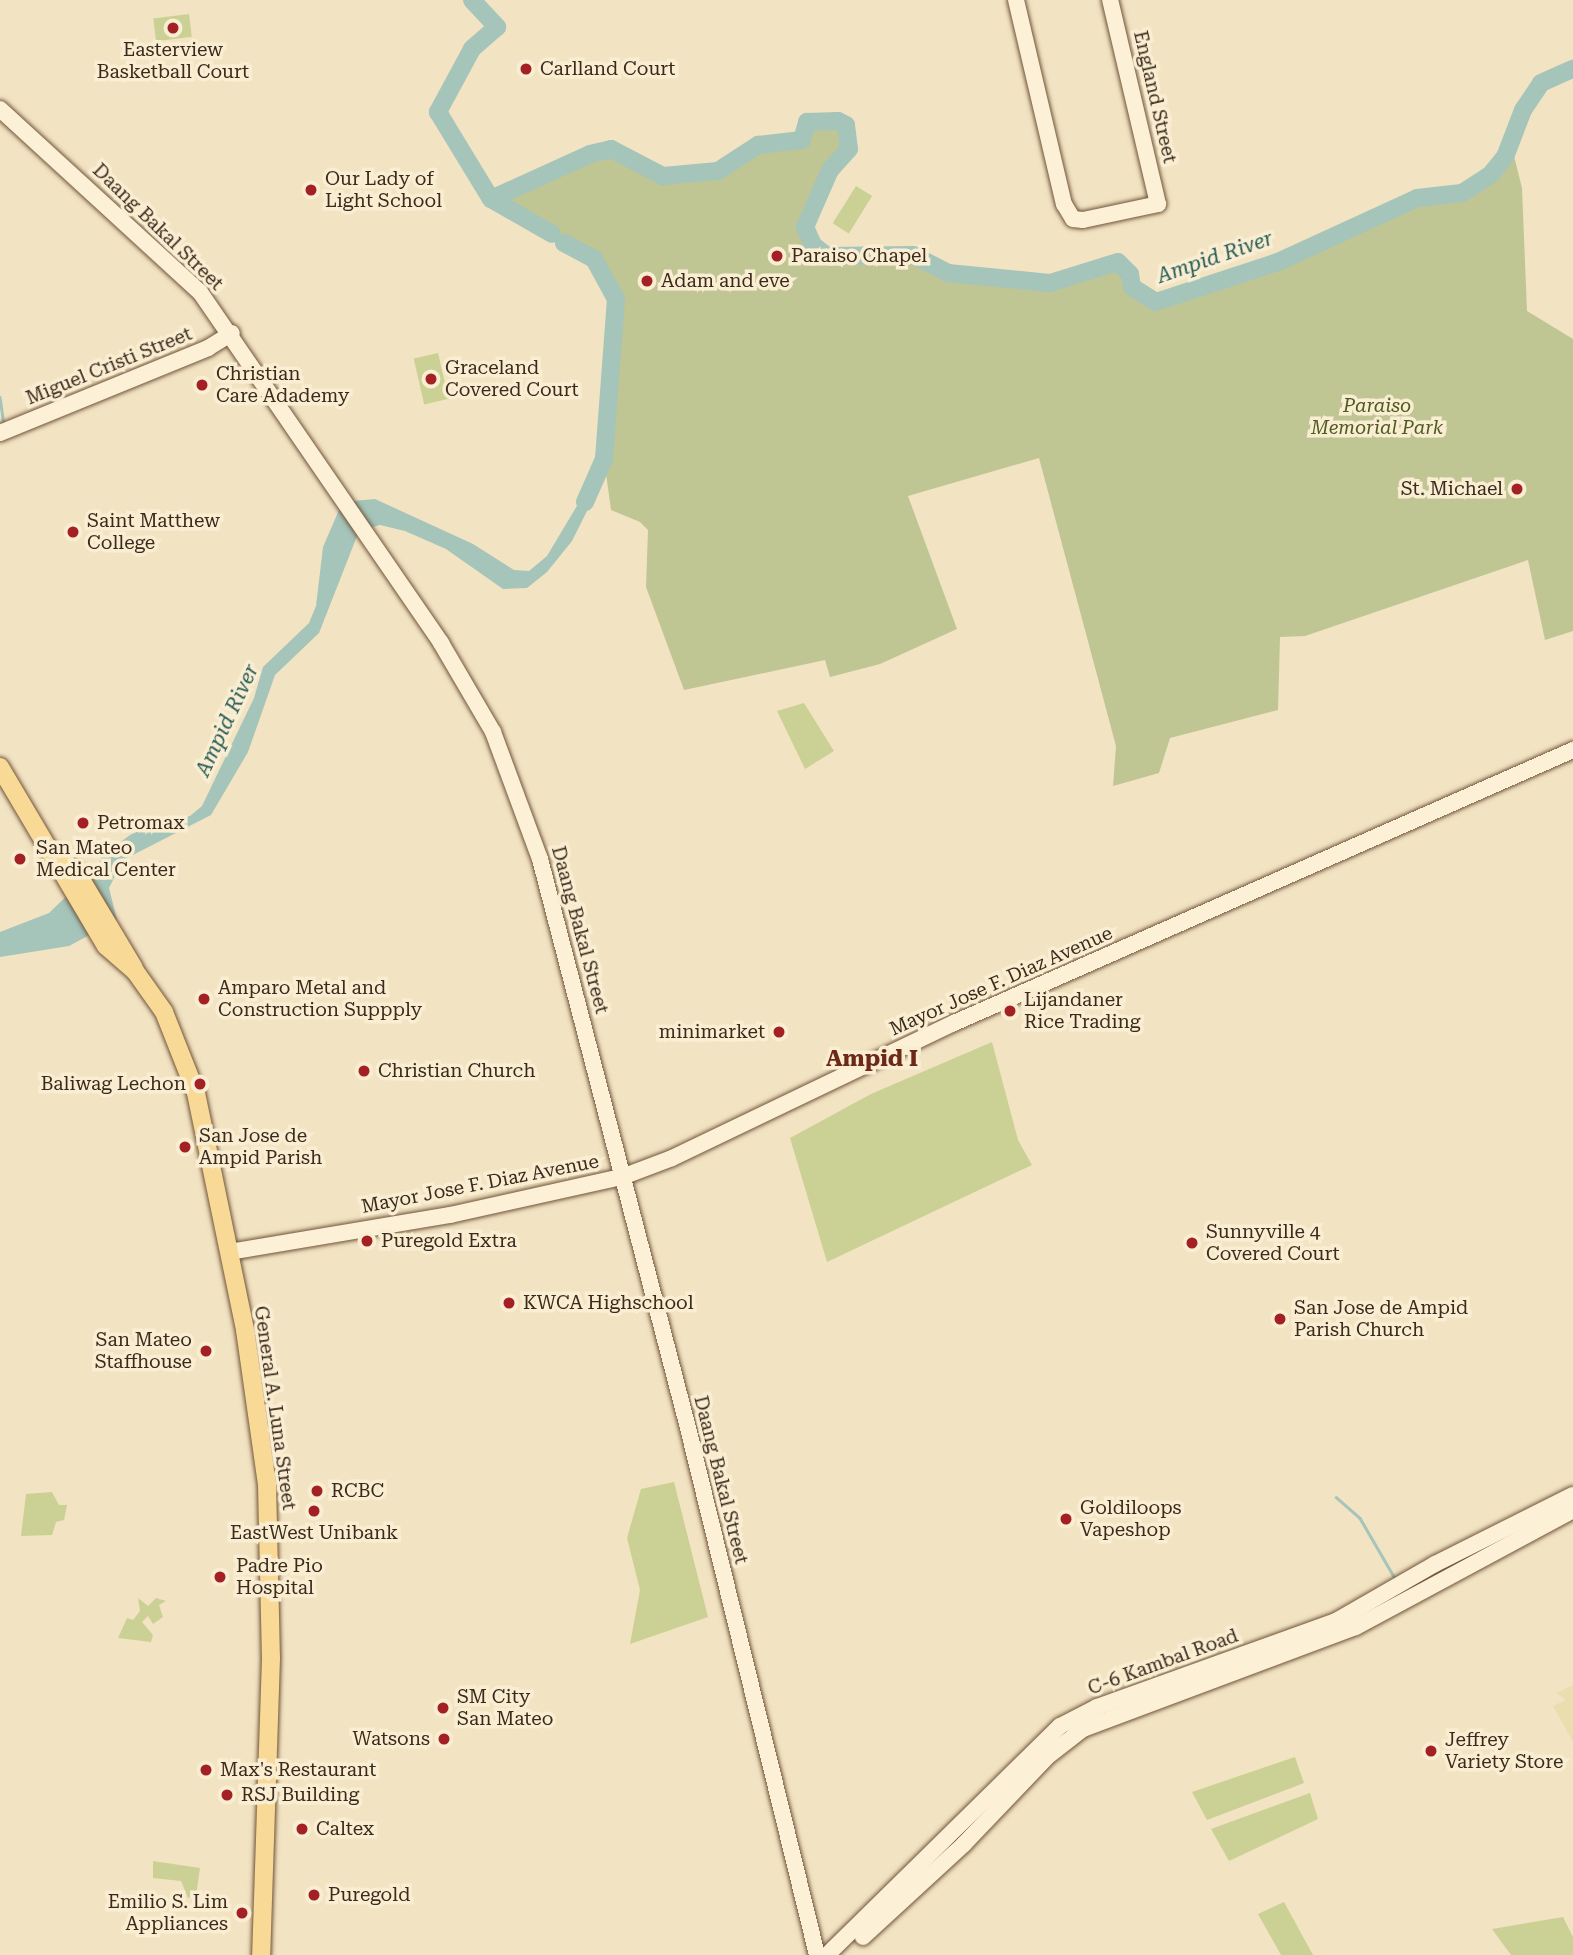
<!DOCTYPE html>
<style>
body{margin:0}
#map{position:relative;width:1573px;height:1955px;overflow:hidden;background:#f2e3c2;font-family:"Roboto Serif",serif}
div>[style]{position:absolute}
.farmland>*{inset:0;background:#e9deae}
.green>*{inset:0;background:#cbd194;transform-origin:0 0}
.cemetery>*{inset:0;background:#c0c594}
.water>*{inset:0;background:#a5c4ba}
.stream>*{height:2.5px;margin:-1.25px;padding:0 1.25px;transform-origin:1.25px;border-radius:1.25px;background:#a5c4ba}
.river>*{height:18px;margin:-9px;padding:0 9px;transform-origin:9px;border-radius:9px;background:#a5c4ba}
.roads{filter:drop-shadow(0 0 2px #70543a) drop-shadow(0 0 2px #70543a)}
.secondary>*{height:16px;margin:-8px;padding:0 8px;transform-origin:8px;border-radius:8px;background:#fcf0d6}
.primary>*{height:18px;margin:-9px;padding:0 9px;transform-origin:9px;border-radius:9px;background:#f9d996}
.dots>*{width:19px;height:19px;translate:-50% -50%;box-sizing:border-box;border:4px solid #f9edd2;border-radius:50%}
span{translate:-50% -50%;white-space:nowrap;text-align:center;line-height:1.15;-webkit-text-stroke:7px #f9edd2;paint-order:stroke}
.poi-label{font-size:19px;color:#3c2b1d}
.left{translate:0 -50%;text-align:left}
.right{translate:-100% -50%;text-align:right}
.street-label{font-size:19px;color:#3c2b1d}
.park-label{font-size:19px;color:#4d5b21;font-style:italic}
.water-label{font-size:21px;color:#2a5d59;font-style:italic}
.quarter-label{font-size:23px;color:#6d2918;font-weight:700}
</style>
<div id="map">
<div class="farmland">
<div style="clip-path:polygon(1573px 1685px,1573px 1742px,1553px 1706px,1566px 1700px,1557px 1693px)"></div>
</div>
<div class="green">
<div style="left:189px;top:14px;width:23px;height:36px;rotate:83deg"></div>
<div style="left:856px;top:186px;width:19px;height:44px;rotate:32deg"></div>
<div style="left:438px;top:353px;width:47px;height:25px;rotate:77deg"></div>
<div style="clip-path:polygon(804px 703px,834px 751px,805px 769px,777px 711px)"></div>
<div style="clip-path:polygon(992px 1042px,1018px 1140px,1032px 1165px,827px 1262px,790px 1138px,871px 1094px)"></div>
<div style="clip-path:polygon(674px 1482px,708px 1617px,630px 1644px,640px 1590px,627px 1538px,641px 1489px)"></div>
<div style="clip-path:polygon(52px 1492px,59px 1505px,67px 1505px,64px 1520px,56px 1522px,52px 1535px,21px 1536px,26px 1494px)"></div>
<div style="clip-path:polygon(138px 1598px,148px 1606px,156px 1598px,166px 1601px,159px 1605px,163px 1617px,153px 1624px,148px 1616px,142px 1622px,153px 1635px,151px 1642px,118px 1638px,127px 1618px,133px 1620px,140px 1611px)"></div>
<div style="clip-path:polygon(1295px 1757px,1304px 1783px,1207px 1820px,1192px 1792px)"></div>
<div style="clip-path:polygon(1310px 1793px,1318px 1819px,1229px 1861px,1211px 1829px)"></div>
<div style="clip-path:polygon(153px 1861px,200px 1868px,196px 1896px,188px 1898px,181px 1881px,153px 1878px)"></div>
<div style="clip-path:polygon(1284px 1902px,1313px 1955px,1281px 1955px,1258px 1914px)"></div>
<div style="clip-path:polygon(1563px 1917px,1573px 1937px,1573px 1955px,1511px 1955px,1492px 1929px)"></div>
</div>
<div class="cemetery">
<div style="clip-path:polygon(838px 121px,846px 125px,849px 149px,830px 170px,805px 227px,813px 245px,827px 256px,913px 255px,948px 273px,1050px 283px,1118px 262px,1130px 274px,1132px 287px,1156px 302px,1278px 262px,1417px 198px,1462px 193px,1491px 174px,1499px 159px,1514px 156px,1522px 188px,1527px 311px,1573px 339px,1573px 631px,1545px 640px,1528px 560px,1305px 636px,1280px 637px,1278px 710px,1170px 738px,1159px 773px,1113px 786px,1116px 746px,1039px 458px,908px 496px,957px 629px,880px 664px,830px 677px,825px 660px,684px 690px,646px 587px,648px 530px,640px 522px,611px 510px,604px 459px,616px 299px,594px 259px,491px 199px,590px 154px,611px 149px,663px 176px,718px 171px,758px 145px,802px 140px,807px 122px)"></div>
</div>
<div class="water">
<div style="clip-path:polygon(593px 479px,595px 495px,572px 541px,547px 572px,527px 588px,503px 589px,446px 549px,405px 531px,380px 525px,359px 531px,319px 633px,275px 675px,248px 752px,211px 815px,123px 860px,109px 888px,117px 920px,69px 946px,0 957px,0 932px,49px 913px,98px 866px,102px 856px,130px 835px,154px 823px,190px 816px,202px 806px,254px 698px,263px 667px,309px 623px,316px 606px,323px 547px,339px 510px,353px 501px,375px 499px,473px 544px,514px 570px,529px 571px,547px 556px)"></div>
</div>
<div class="stream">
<div style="left:0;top:397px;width:28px;rotate:82deg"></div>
<div style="left:1336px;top:1497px;width:32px;rotate:41deg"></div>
<div style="left:1360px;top:1518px;width:72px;rotate:59.9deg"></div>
</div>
<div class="river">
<div style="left:472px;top:0;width:37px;rotate:47deg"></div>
<div style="left:497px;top:27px;width:33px;rotate:139deg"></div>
<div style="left:472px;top:49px;width:72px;rotate:118.4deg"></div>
<div style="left:438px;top:112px;width:102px;rotate:58.7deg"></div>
<div style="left:491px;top:199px;width:70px;rotate:29.8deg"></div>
<div style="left:491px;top:199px;width:109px;rotate:-24.4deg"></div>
<div style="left:590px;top:154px;width:22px;rotate:-13deg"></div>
<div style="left:611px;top:149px;width:59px;rotate:27.4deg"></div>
<div style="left:663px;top:176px;width:55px;rotate:-5.2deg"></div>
<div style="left:718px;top:171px;width:48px;rotate:-33deg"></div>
<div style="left:758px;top:145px;width:44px;rotate:-6.5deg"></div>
<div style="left:802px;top:140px;width:19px;rotate:-74deg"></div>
<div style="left:807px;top:122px;width:31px;rotate:-2deg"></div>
<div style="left:838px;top:121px;width:9px;rotate:27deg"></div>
<div style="left:846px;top:125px;width:24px;rotate:83deg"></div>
<div style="left:849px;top:149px;width:28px;rotate:132deg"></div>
<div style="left:830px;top:170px;width:62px;rotate:113.7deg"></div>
<div style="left:805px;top:227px;width:20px;rotate:66deg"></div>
<div style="left:813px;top:245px;width:18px;rotate:38deg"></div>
<div style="left:827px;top:256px;width:86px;rotate:-0.7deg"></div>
<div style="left:913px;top:255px;width:39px;rotate:27deg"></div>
<div style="left:948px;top:273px;width:102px;rotate:5.6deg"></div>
<div style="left:1050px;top:283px;width:71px;rotate:-17.2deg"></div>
<div style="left:1118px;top:262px;width:17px;rotate:45deg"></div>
<div style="left:1130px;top:274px;width:13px;rotate:81deg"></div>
<div style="left:1132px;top:287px;width:28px;rotate:32deg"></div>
<div style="left:1156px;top:302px;width:128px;rotate:-18.2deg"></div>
<div style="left:1278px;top:262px;width:153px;rotate:-24.7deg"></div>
<div style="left:1417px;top:198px;width:45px;rotate:-6.3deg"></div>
<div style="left:1462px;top:193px;width:35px;rotate:-33deg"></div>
<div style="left:1491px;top:174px;width:22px;rotate:-51deg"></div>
<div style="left:1505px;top:157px;width:50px;rotate:-69deg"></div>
<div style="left:1523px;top:110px;width:32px;rotate:-56deg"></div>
<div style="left:1541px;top:83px;width:35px;rotate:-24deg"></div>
<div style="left:564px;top:243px;width:34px;rotate:28deg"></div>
<div style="left:594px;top:259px;width:46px;rotate:61.2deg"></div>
<div style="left:616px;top:299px;width:160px;rotate:94.3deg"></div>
<div style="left:604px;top:459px;width:47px;rotate:113.8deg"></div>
</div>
<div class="roads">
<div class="secondary">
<div style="left:1016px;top:0;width:210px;rotate:76.8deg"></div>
<div style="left:1064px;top:204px;width:17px;rotate:59deg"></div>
<div style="left:1073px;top:219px;width:10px;rotate:6deg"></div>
<div style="left:1083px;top:220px;width:77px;rotate:-12deg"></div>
<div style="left:1158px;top:204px;width:210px;rotate:-103.2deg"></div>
<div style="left:0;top:109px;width:271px;rotate:42.5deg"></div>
<div style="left:200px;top:292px;width:426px;rotate:55.5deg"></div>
<div style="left:441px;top:643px;width:103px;rotate:59.7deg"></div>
<div style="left:493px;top:732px;width:135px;rotate:69.7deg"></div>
<div style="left:540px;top:859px;width:584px;rotate:75.42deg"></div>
<div style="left:687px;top:1424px;width:547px;rotate:76.24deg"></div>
<div style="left:0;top:433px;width:225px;rotate:-22.2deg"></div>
<div style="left:208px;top:348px;width:28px;rotate:-32deg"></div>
<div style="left:229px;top:1252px;width:224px;rotate:-9.5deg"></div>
<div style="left:450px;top:1215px;width:176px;rotate:-12.5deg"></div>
<div style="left:622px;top:1177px;width:53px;rotate:-20.8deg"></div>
<div style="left:672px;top:1158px;width:313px;rotate:-25.6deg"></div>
<div style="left:954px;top:1023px;width:677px;rotate:-23.8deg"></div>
<div style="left:863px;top:1937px;width:137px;rotate:-42.6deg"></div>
<div style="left:964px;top:1844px;width:120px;rotate:-46.3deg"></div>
<div style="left:1047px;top:1757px;width:46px;rotate:-37.9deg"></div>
<div style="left:1083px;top:1729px;width:291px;rotate:-20.5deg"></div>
<div style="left:1356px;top:1627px;width:247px;rotate:-28.3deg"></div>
<div style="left:827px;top:1955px;width:327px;rotate:-44.5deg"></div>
<div style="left:1060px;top:1726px;width:42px;rotate:-27.2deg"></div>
<div style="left:1097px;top:1707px;width:254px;rotate:-19.8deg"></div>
<div style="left:1336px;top:1621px;width:114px;rotate:-29.9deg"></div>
<div style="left:1435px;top:1564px;width:154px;rotate:-26.6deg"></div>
</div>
<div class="primary">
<div style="left:0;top:767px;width:208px;rotate:59.4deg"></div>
<div style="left:106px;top:946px;width:38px;rotate:41deg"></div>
<div style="left:135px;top:971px;width:50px;rotate:54.7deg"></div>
<div style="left:164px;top:1012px;width:87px;rotate:68.4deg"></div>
<div style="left:196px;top:1093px;width:242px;rotate:78.3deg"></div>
<div style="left:245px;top:1330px;width:156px;rotate:81.9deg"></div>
<div style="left:267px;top:1484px;width:174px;rotate:88.7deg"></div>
<div style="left:271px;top:1658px;width:297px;rotate:91.9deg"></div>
<div style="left:56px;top:853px;width:33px;rotate:45deg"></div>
<div style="left:79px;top:876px;width:107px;rotate:59.1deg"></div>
</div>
</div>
<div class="dots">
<div style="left:173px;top:28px;background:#a32124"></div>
<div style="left:526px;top:69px;background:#a32124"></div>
<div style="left:311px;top:190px;background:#a32124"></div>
<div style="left:777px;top:256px;background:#a32124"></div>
<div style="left:647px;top:281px;background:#a32124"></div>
<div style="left:431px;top:379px;background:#a32124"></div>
<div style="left:202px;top:385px;background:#a32124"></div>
<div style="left:1517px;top:489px;background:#a32124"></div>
<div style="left:73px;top:532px;background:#a32124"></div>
<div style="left:83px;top:823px;background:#a32124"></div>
<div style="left:20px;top:859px;background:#a32124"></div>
<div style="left:204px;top:999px;background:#a32124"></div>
<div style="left:1010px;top:1011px;background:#a32124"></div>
<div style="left:779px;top:1032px;background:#a32124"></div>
<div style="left:364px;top:1071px;background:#a32124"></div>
<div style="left:200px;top:1084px;background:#a32124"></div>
<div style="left:185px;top:1147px;background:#a32124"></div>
<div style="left:367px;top:1241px;background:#a32124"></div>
<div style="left:1192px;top:1243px;background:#a32124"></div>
<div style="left:509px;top:1303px;background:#a32124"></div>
<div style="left:1280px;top:1319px;background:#a32124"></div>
<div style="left:206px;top:1351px;background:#a32124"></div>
<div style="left:317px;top:1491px;background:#a32124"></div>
<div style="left:314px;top:1511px;background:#a32124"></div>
<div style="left:1066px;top:1519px;background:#a32124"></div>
<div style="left:220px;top:1577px;background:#a32124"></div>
<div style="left:443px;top:1708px;background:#a32124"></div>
<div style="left:444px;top:1739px;background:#a32124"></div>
<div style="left:1431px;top:1751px;background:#a32124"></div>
<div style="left:206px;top:1770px;background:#a32124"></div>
<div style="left:227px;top:1795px;background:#a32124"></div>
<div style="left:302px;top:1829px;background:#a32124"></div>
<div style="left:314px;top:1895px;background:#a32124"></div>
<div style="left:242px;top:1913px;background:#a32124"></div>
</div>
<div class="poi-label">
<span style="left:173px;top:61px">Easterview<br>Basketball Court</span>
<span class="left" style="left:540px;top:69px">Carlland Court</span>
<span class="left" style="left:325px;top:190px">Our Lady of<br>Light School</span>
<span class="left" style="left:791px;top:256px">Paraiso Chapel</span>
<span class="left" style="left:661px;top:281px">Adam and eve</span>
<span class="left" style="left:445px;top:379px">Graceland<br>Covered Court</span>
<span class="left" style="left:216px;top:385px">Christian<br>Care Adademy</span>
<span class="right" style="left:1503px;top:489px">St. Michael</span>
<span class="left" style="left:87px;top:532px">Saint Matthew<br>College</span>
<span class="left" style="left:97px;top:823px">Petromax</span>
<span class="left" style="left:36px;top:859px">San Mateo<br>Medical Center</span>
<span class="left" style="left:218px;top:999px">Amparo Metal and<br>Construction Suppply</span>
<span class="left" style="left:1024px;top:1011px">Lijandaner<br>Rice Trading</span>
<span class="right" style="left:765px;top:1032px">minimarket</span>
<span class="left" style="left:378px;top:1071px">Christian Church</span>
<span class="right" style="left:186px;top:1084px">Baliwag Lechon</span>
<span class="left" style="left:199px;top:1147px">San Jose de<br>Ampid Parish</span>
<span class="left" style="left:1206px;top:1243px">Sunnyville 4<br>Covered Court</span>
<span class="left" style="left:381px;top:1241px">Puregold Extra</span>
<span class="left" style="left:523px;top:1303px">KWCA Highschool</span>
<span class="left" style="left:1294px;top:1319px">San Jose de Ampid<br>Parish Church</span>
<span class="right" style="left:192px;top:1351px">San Mateo<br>Staffhouse</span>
<span class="left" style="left:331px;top:1491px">RCBC</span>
<span class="left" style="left:1080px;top:1519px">Goldiloops<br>Vapeshop</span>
<span style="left:314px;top:1533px">EastWest Unibank</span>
<span class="left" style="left:236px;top:1577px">Padre Pio<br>Hospital</span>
<span class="left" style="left:457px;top:1708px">SM City<br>San Mateo</span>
<span class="right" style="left:430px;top:1739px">Watsons</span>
<span class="left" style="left:1445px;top:1751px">Jeffrey<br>Variety Store</span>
<span class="left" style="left:220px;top:1770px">Max's Restaurant</span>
<span class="left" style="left:241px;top:1795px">RSJ Building</span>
<span class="left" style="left:316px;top:1829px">Caltex</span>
<span class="left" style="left:328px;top:1895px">Puregold</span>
<span class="right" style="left:228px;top:1913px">Emilio S. Lim<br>Appliances</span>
</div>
<div class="street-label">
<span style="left:1155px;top:97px;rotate:77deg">England Street</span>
<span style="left:158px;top:227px;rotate:44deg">Daang Bakal Street</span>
<span style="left:109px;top:366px;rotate:-22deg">Miguel Cristi Street</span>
<span style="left:580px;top:930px;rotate:75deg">Daang Bakal Street</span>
<span style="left:1001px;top:981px;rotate:-24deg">Mayor Jose F. Diaz Avenue</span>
<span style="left:480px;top:1184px;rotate:-11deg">Mayor Jose F. Diaz Avenue</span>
<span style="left:275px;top:1408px;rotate:82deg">General A. Luna Street</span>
<span style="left:721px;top:1480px;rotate:76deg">Daang Bakal Street</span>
<span style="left:1163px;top:1662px;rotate:-20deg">C-6 Kambal Road</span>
</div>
<div class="park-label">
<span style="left:1377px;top:417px">Paraiso<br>Memorial Park</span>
</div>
<div class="water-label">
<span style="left:1215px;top:257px;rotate:-19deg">Ampid River</span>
<span style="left:227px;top:720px;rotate:-65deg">Ampid River</span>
</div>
<div class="quarter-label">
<span style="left:872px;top:1059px">Ampid I</span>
</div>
</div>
